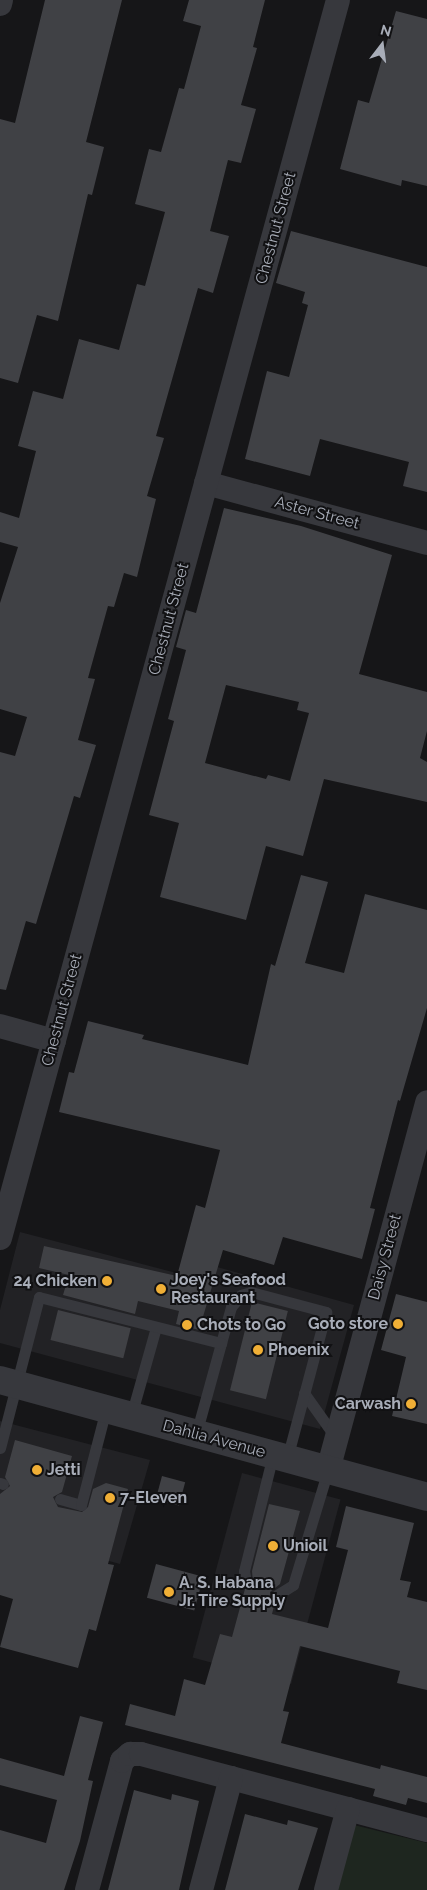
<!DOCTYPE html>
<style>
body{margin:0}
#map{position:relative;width:427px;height:1890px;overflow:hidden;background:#161618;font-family:Raleway,sans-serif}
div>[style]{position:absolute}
.built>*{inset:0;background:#222225;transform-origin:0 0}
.green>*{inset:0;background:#1e261f}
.building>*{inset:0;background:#404145;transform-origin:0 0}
.service>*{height:11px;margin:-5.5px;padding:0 5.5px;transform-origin:5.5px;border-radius:5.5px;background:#37383d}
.minor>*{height:24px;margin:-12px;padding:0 12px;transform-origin:12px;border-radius:12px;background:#37383d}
.tertiary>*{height:28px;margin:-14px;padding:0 14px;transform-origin:14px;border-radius:14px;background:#37383d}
.dots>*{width:14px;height:14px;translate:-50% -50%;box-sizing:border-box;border:2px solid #111113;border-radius:50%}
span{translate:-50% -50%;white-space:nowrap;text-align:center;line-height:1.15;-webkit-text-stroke:4px #111113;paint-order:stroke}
.street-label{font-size:16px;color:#a8adb8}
.poi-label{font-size:16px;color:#a8adb8;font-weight:700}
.left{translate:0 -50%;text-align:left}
.right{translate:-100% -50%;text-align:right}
.north{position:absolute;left:357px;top:20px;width:50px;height:50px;-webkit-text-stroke:4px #111113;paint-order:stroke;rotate:15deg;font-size:14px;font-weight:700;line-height:20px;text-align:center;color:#a8adb8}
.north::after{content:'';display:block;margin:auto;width:18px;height:22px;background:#a8adb8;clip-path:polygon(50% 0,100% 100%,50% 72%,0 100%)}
</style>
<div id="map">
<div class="built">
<div style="clip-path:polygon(20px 1232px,184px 1275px,188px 1259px,354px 1305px,320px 1429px,0 1343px,0 1310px)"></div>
<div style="clip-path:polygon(0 1421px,150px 1460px,120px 1564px,0 1531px)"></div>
<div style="left:242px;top:1473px;width:102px;height:191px;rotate:15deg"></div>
</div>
<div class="green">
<div style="clip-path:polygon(350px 1824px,427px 1843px,427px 1890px,333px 1890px)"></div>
</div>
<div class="building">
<div style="clip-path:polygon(45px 0,122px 0,86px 142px,104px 147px,92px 195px,88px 194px,58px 321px,37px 315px,18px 383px,0 378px,0 119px,15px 123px)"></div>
<div style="clip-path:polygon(189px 0,265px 0,253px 47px,257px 48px,241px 105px,256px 109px,241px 163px,228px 160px,210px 231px,229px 236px,213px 293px,198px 288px,156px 436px,164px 438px,147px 496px,156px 499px,137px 577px,124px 573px,114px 607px,108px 606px,88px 678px,95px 679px,78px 740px,96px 745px,80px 798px,74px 796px,36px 924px,26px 921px,6px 990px,0 989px,0 752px,15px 756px,27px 717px,0 709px,0 603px,18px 547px,0 542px,0 512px,19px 518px,36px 451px,18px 446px,33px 391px,63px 399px,79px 339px,119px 350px,137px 284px,145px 286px,165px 212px,135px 204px,149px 149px,161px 152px,179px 88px,184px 89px,201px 26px,183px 21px)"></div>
<div style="clip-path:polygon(396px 11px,427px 19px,427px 186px,402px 180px,401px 186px,340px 169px,358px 100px,369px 103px)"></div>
<div style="clip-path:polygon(291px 231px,427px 267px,427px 492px,403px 486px,409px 462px,320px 439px,310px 476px,245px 459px,267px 371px,289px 377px,308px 305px,302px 303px,305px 292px,276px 283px)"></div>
<div style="clip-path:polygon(evenodd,224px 508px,301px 526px,392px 555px,359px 674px,427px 692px,427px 731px,420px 758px,427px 762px,427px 802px,324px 779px,303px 856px,266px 846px,246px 920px,160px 897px,179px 823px,149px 815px,174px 721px,168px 719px,186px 650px,176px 647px,186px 610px,196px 613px,224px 508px,226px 685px,299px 702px,297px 710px,309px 713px,290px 781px,268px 775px,266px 779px,205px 763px,226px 685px)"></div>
<div style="clip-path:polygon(301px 875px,328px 882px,305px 963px,344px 973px,365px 894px,427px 910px,427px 1008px,400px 1101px,398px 1100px,370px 1208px,375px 1209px,362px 1259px,283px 1237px,274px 1265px,223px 1250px,199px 1330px,176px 1324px,179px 1311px,138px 1301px,135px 1314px,63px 1295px,69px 1275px,39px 1268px,44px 1246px,177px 1276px,196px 1205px,205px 1208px,220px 1150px,59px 1112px,69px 1072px,74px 1073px,88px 1021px,144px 1035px,142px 1039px,248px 1065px,271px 964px,275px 966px)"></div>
<div style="clip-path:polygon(396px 1294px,427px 1302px,427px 1424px,392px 1416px,406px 1357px,381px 1350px)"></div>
<div style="left:252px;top:1302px;width:37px;height:91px;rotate:14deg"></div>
<div style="left:58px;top:1310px;width:75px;height:31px;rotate:14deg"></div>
<div style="clip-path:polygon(15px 1440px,72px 1456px,62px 1492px,53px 1497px,58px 1507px,82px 1512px,88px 1507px,93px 1489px,106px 1483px,128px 1489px,108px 1564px,114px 1565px,96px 1631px,89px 1629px,78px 1668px,0 1647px,13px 1599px,0 1595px,0 1494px,10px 1486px,5px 1477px)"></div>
<div style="left:162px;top:1476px;width:24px;height:24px;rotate:15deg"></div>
<div style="clip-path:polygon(269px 1504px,300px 1511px,280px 1584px,270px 1592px,270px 1599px,275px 1602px,272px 1614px,328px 1628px,348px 1550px,336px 1547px,346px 1506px,414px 1523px,400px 1580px,411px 1582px,407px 1597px,427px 1602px,427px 1690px,397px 1683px,400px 1671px,300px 1646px,283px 1711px,289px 1712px,281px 1743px,380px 1769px,381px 1765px,427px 1777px,427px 1803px,408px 1798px,406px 1805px,373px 1796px,375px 1789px,125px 1725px,130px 1704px,175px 1716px,184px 1679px,205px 1685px,220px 1634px,232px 1637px,245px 1589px,253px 1584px,252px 1571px)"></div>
<div style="left:156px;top:1564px;width:49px;height:35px;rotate:15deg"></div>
<div style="clip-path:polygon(80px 1716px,103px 1722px,88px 1780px,93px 1781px,80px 1841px,64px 1890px,0 1890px,0 1830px,46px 1843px,57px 1800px,0 1785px,0 1758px,64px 1776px)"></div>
<div style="clip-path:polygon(134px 1790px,171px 1800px,172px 1794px,199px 1801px,179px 1890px,108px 1890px)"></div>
<div style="clip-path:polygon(245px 1814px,287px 1825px,288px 1820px,318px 1828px,298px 1890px,225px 1890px)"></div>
</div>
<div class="service">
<div style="left:304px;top:1393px;width:55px;rotate:54.6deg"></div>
<div style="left:131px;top:1416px;width:92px;rotate:-74.3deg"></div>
<div style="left:196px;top:1434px;width:132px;rotate:-74.6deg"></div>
<div style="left:231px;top:1307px;width:16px;rotate:-50deg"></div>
<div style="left:241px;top:1295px;width:10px;rotate:-17deg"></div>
<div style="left:251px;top:1292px;width:78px;rotate:14.9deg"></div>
<div style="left:326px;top:1312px;width:152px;rotate:104.9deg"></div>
<div style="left:0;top:1448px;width:156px;rotate:-75.5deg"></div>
<div style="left:39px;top:1297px;width:188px;rotate:14.2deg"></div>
<div style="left:0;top:1483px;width:3px;rotate:18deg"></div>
<div style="left:60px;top:1499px;width:22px;rotate:16deg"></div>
<div style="left:81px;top:1505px;width:99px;rotate:-75.4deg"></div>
<div style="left:246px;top:1582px;width:11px;rotate:-100deg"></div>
<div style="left:244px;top:1571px;width:120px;rotate:-76deg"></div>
<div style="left:277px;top:1595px;width:19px;rotate:-32deg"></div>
<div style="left:293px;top:1585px;width:120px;rotate:-73.1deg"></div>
</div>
<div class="minor">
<div style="left:0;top:4px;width:4px;rotate:-76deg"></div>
<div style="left:206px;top:483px;width:229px;rotate:15.2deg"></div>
<div style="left:0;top:1026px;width:56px;rotate:15.5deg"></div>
<div style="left:0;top:1238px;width:1283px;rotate:-74.73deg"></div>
<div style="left:328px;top:1470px;width:381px;rotate:-74.9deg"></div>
<div style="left:87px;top:1890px;width:134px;rotate:-74.8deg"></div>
<div style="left:122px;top:1761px;width:11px;rotate:-41deg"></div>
<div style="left:130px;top:1754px;width:11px"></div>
<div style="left:141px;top:1754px;width:296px;rotate:14.9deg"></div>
<div style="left:201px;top:1890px;width:116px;rotate:-75deg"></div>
<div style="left:326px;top:1890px;width:84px;rotate:-74.8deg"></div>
</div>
<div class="tertiary">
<div style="left:0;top:1380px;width:443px;rotate:15.3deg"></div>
</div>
<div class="dots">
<div style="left:107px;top:1281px;background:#f0af36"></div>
<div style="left:161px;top:1289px;background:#f0af36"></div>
<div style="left:398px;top:1324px;background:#f0af36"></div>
<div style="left:187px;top:1325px;background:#f0af36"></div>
<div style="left:258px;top:1350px;background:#f0af36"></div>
<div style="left:411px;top:1404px;background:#f0af36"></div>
<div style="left:37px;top:1470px;background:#f0af36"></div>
<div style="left:110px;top:1498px;background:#f0af36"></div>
<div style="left:273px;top:1546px;background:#f0af36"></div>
<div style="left:169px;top:1592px;background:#f0af36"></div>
</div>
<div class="street-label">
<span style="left:276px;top:228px;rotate:-75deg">Chestnut Street</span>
<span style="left:317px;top:513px;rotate:15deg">Aster Street</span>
<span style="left:169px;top:619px;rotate:-75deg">Chestnut Street</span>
<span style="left:62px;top:1010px;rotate:-75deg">Chestnut Street</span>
<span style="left:385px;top:1257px;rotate:-75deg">Daisy Street</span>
<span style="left:214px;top:1439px;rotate:15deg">Dahlia Avenue</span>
</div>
<div class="poi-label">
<span class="left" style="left:171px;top:1289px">Joey's Seafood<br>Restaurant</span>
<span class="right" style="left:97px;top:1281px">24 Chicken</span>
<span class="right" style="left:388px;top:1324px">Goto store</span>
<span class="left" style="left:197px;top:1325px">Chots to Go</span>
<span class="left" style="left:268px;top:1350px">Phoenix</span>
<span class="right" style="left:401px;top:1404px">Carwash</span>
<span class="left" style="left:47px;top:1470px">Jetti</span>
<span class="left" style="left:120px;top:1498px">7-Eleven</span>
<span class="left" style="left:283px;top:1546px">Unioil</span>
<span class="left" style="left:179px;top:1592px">A. S. Habana<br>Jr. Tire Supply</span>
</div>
<div class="north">N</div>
</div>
